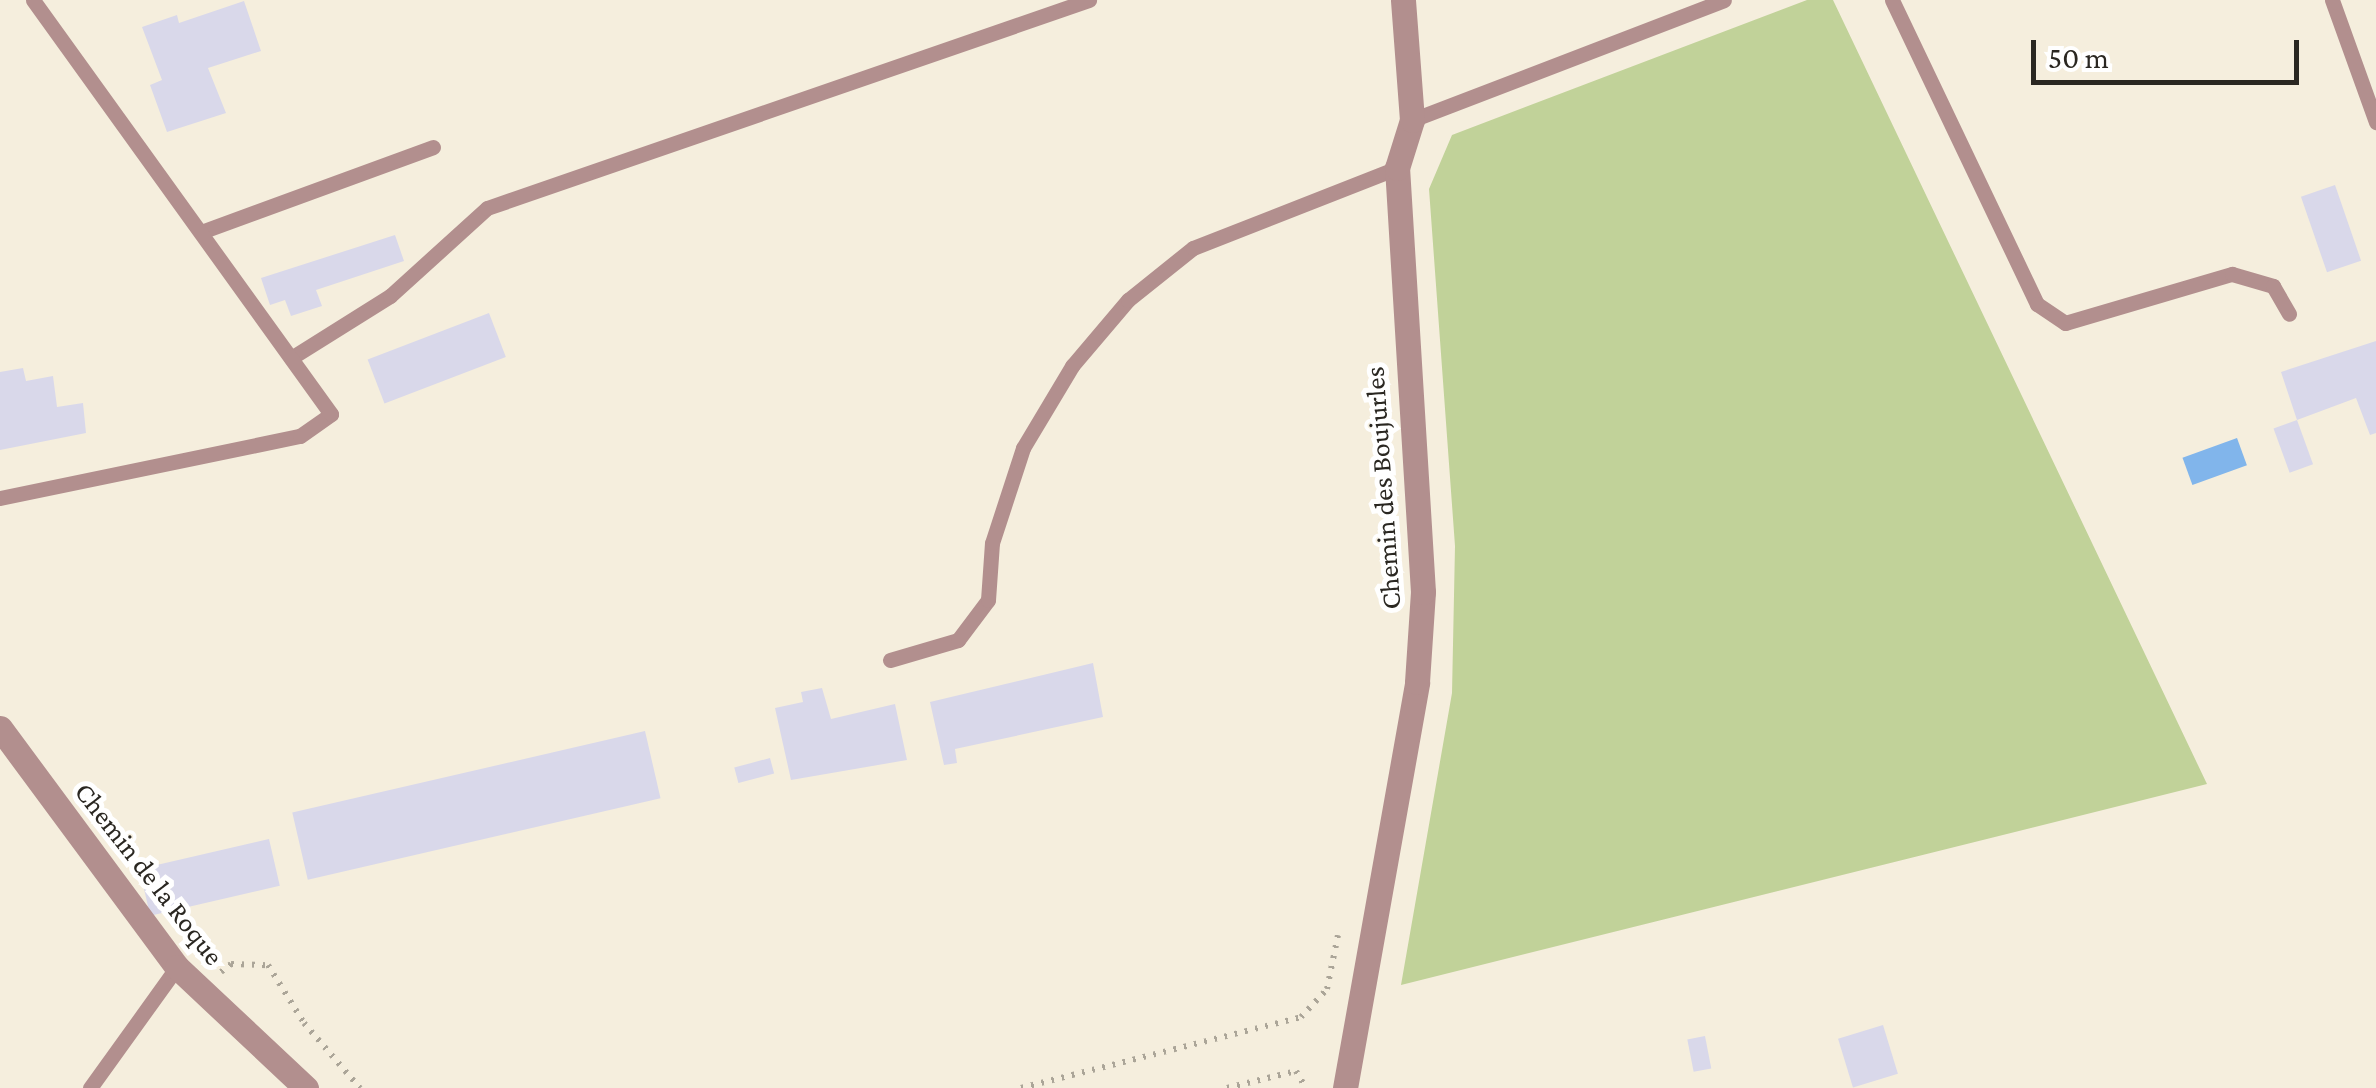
<!DOCTYPE html>
<style>
body{margin:0}
#map{position:relative;width:2376px;height:1088px;overflow:hidden;background:#f5eedd;font-family:"Crimson Pro",serif}
div>[style]{position:absolute}
.green>*{inset:0;background:#c1d299}
.water>*{inset:0;background:#81b5eb;transform-origin:0 0}
.building>*{inset:0;background:#d9d8ea;transform-origin:0 0}
.path>*{height:6px;margin-top:-3px;transform-origin:0;background:repeating-linear-gradient(90deg,#aba598 0 2.5px,transparent 0 10.5px)}
.lane>*{height:15px;margin:-7.5px;padding:0 7.5px;transform-origin:7.5px;border-radius:7.5px;background:#b28f8e}
.street>*{height:25px;margin:-12.5px;padding:0 12.5px;transform-origin:12.5px;border-radius:12.5px;background:#b28f8e}
span{translate:-50% -50%;white-space:nowrap;text-align:center;line-height:1.15;-webkit-text-stroke:10px #fff;paint-order:stroke}
.street-label{font-size:28px;color:#2a2721}
.scale{position:absolute;left:2031px;top:40px;width:268px;height:45px;box-sizing:border-box;border:5px solid #2a2721;border-top:0;padding-left:12px;font-size:30px;line-height:35px;white-space:nowrap;color:#2a2721;-webkit-text-stroke:8px #fff;paint-order:stroke}
</style>
<div id="map">
<div class="green">
<div style="clip-path:polygon(1807px 0,1833px 0,2207px 784px,1401px 985px,1452px 693px,1455px 546px,1429px 189px,1452px 135px)"></div>
</div>
<div class="water">
<div style="left:2237px;top:438px;width:29px;height:58px;rotate:70deg"></div>
</div>
<div class="building">
<div style="clip-path:polygon(244px 1px,261px 51px,208px 68px,226px 113px,167px 132px,150px 85px,162px 80px,142px 27px,177px 15px,179px 23px)"></div>
<div style="left:2335px;top:185px;width:80px;height:36px;rotate:71deg"></div>
<div style="clip-path:polygon(395px 235px,404px 261px,316px 290px,322px 306px,291px 316px,285px 300px,270px 305px,261px 278px)"></div>
<div style="left:489px;top:313px;width:47px;height:130px;rotate:69deg"></div>
<div style="clip-path:polygon(2376px 341px,2376px 433px,2370px 435px,2356px 398px,2297px 420px,2281px 372px)"></div>
<div style="clip-path:polygon(23px 368px,26px 381px,53px 376px,57px 407px,83px 403px,86px 433px,0 450px,0 372px)"></div>
<div style="left:2297px;top:420px;width:47px;height:25px;rotate:70deg"></div>
<div style="clip-path:polygon(1093px 663px,1103px 717px,955px 749px,957px 763px,944px 765px,930px 702px)"></div>
<div style="clip-path:polygon(822px 688px,831px 719px,895px 704px,907px 760px,791px 780px,775px 708px,803px 702px,801px 692px)"></div>
<div style="left:645px;top:731px;width:69px;height:362px;rotate:77deg"></div>
<div style="left:770px;top:758px;width:16px;height:37px;rotate:75deg"></div>
<div style="left:269px;top:839px;width:48px;height:133px;rotate:77deg"></div>
<div style="left:1883px;top:1025px;width:51px;height:47px;rotate:73deg"></div>
<div style="left:1705px;top:1036px;width:33px;height:18px;rotate:79deg"></div>
</div>
<div class="path">
<div style="left:221px;top:972px;width:13px;rotate:-39deg"></div>
<div style="left:231px;top:964px;width:37px;rotate:2deg"></div>
<div style="left:268px;top:965px;width:68px;rotate:58.2deg"></div>
<div style="left:304px;top:1023px;width:86px;rotate:49.3deg"></div>
<div style="left:1021px;top:1088px;width:289px;rotate:-14.2deg"></div>
<div style="left:1301px;top:1017px;width:38px;rotate:-47deg"></div>
<div style="left:1327px;top:989px;width:55px;rotate:-78.5deg"></div>
<div style="left:1227px;top:1088px;width:71px;rotate:-13.8deg"></div>
<div style="left:1296px;top:1071px;width:20px;rotate:60deg"></div>
</div>
<div class="lane">
<div style="left:1892px;top:0;width:337px;rotate:64.5deg"></div>
<div style="left:2037px;top:304px;width:34px;rotate:34deg"></div>
<div style="left:2065px;top:323px;width:174px;rotate:-16.4deg"></div>
<div style="left:2232px;top:274px;width:43px;rotate:16.3deg"></div>
<div style="left:2273px;top:286px;width:32px;rotate:60deg"></div>
<div style="left:2332px;top:0;width:130px;rotate:70.2deg"></div>
<div style="left:1412px;top:120px;width:334px;rotate:-21deg"></div>
<div style="left:201px;top:232px;width:247px;rotate:-20.1deg"></div>
<div style="left:291px;top:358px;width:117px;rotate:-32.1deg"></div>
<div style="left:390px;top:296px;width:131px;rotate:-42.2deg"></div>
<div style="left:487px;top:208px;width:637px;rotate:-19.06deg"></div>
<div style="left:0;top:498px;width:306px;rotate:-11.7deg"></div>
<div style="left:300px;top:436px;width:38px;rotate:-35deg"></div>
<div style="left:331px;top:414px;width:510px;rotate:-125.75deg"></div>
<div style="left:890px;top:660px;width:71px;rotate:-16.4deg"></div>
<div style="left:958px;top:640px;width:50px;rotate:-53.1deg"></div>
<div style="left:988px;top:600px;width:57px;rotate:-86deg"></div>
<div style="left:992px;top:543px;width:100px;rotate:-71.9deg"></div>
<div style="left:1023px;top:448px;width:96px;rotate:-59.1deg"></div>
<div style="left:1072px;top:366px;width:87px;rotate:-49.7deg"></div>
<div style="left:1128px;top:300px;width:83px;rotate:-38.7deg"></div>
<div style="left:1193px;top:248px;width:219px;rotate:-21.4deg"></div>
<div style="left:90px;top:1088px;width:149px;rotate:-54.3deg"></div>
</div>
<div class="street">
<div style="left:0;top:728px;width:297px;rotate:53.5deg"></div>
<div style="left:177px;top:967px;width:177px;rotate:43.2deg"></div>
<div style="left:1345px;top:1088px;width:412px;rotate:-79.9deg"></div>
<div style="left:1417px;top:682px;width:90px;rotate:-86.2deg"></div>
<div style="left:1423px;top:592px;width:425px;rotate:-93.5deg"></div>
<div style="left:1397px;top:168px;width:50px;rotate:-72.6deg"></div>
<div style="left:1412px;top:120px;width:120px;rotate:-94.3deg"></div>
</div>
<div class="street-label">
<span style="left:1383px;top:488px;rotate:-94deg">Chemin des Boujurles</span>
<span style="left:149px;top:874px;rotate:52deg">Chemin de la Roque</span>
</div>
<div class="scale">50 m</div>
</div>
